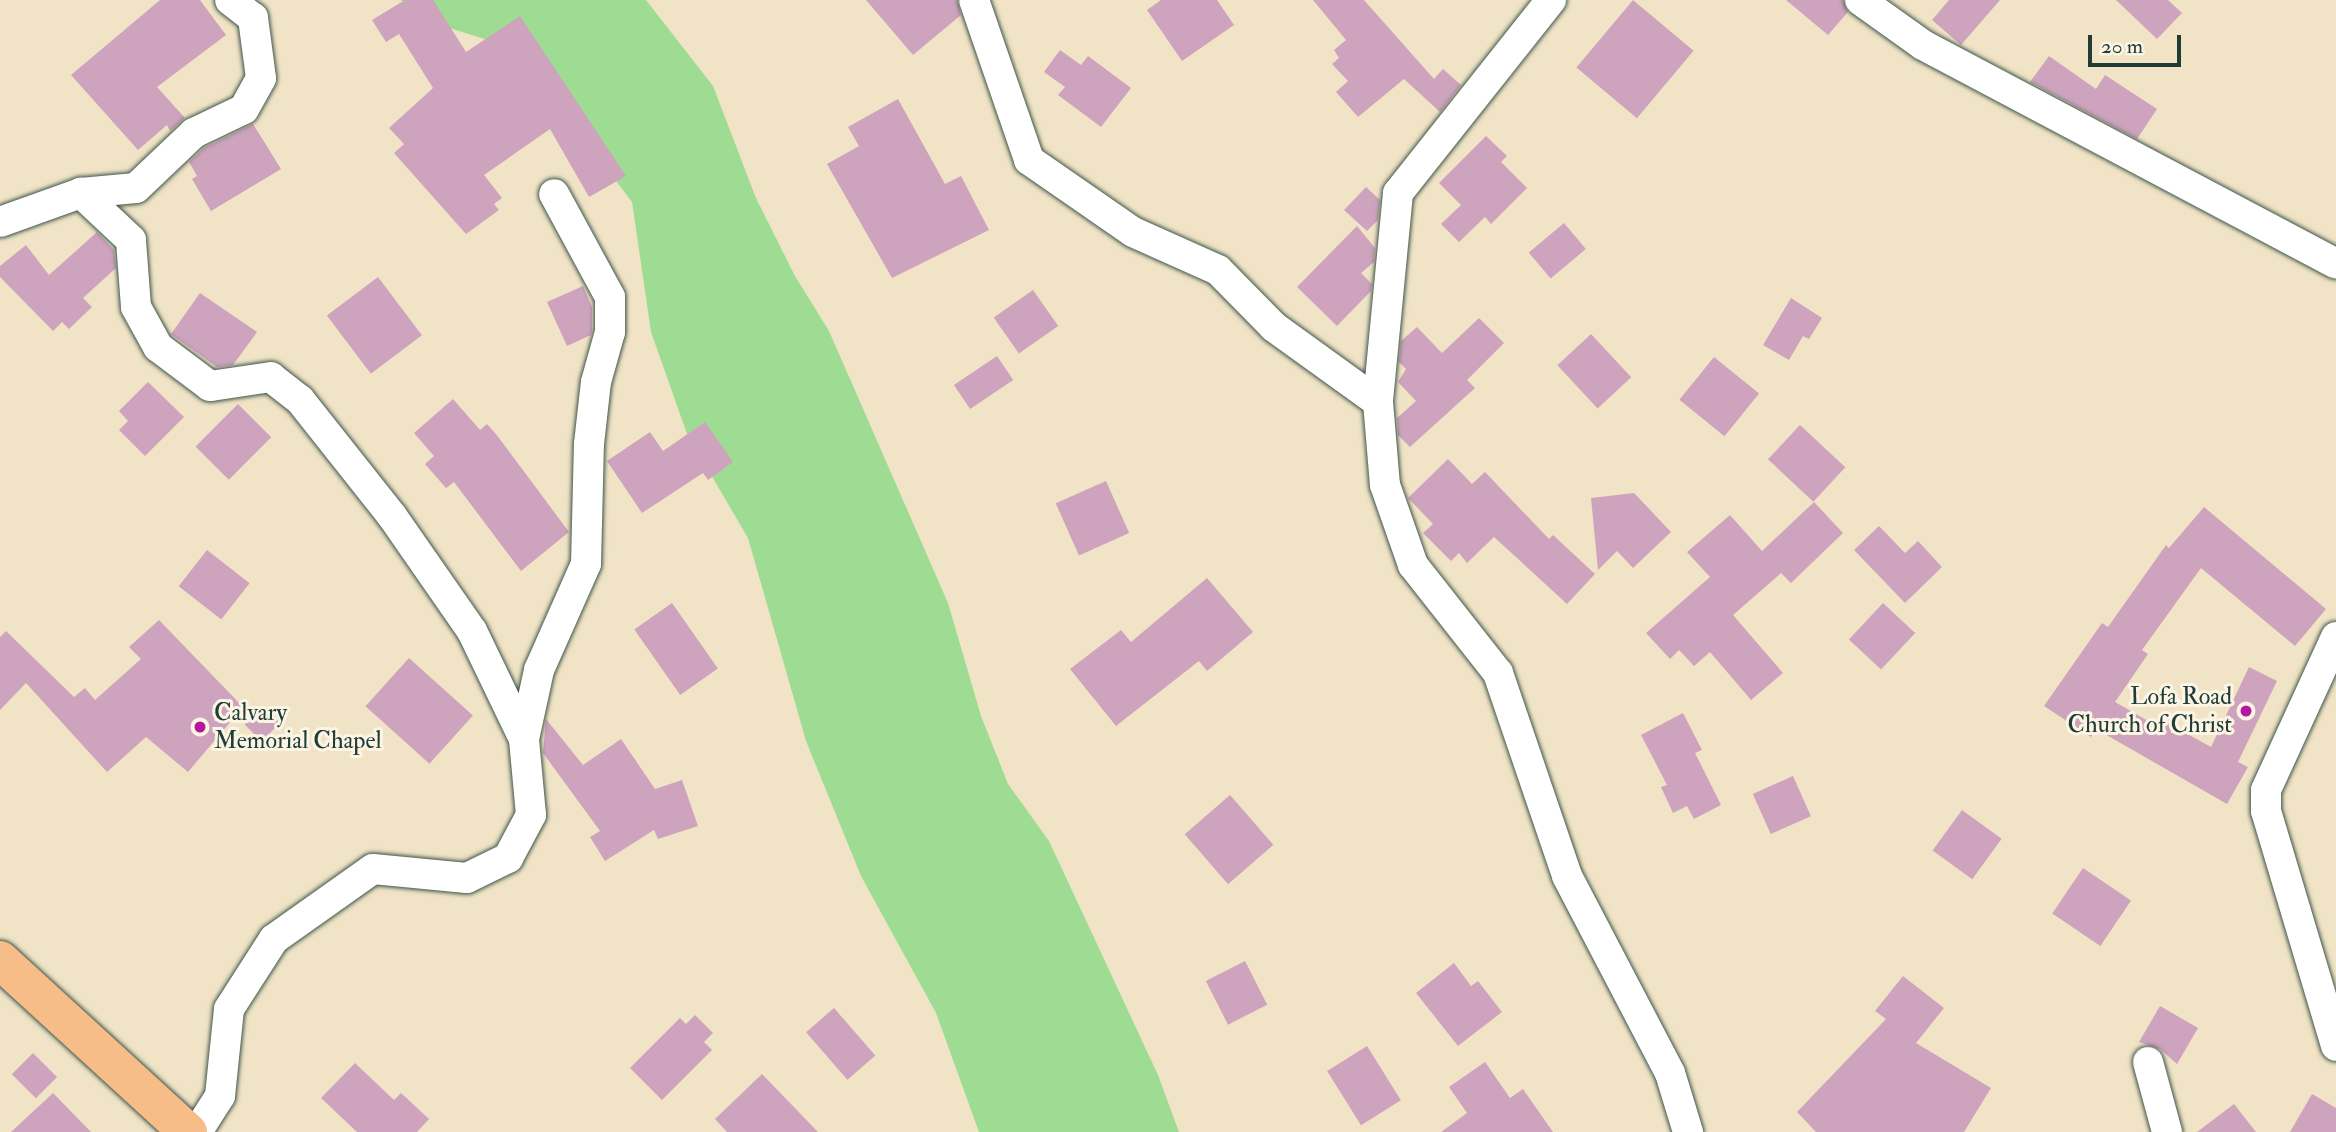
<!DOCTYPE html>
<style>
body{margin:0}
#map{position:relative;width:2336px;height:1132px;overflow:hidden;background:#f1e4c6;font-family:"IM FELL Double Pica",serif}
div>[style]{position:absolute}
.green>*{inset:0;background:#9ddc92}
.building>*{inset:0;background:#cea3bd;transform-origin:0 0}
.roads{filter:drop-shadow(0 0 2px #3e564a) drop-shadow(0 0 2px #3e564a)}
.minor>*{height:30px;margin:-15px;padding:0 15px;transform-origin:15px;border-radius:15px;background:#fff}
.trunk>*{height:38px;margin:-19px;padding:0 19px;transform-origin:19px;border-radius:19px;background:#f7bd88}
.dots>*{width:19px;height:19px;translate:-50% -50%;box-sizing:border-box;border:4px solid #fcf5e5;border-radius:50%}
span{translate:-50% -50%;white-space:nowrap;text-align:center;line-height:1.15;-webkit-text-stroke:6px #fcf5e5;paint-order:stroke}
.poi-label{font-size:24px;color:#1f3d34}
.right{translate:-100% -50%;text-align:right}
.left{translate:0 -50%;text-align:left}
.scale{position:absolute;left:2088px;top:35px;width:93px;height:32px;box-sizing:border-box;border:4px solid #1f3d34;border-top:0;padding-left:9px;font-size:21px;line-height:24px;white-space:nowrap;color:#1f3d34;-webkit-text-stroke:5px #fcf5e5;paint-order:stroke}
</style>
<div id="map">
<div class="green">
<div style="clip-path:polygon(400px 0,646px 0,713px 86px,756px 198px,795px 276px,829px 331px,948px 603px,981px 716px,1008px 784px,1049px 841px,1158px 1075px,1179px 1132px,979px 1132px,936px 1013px,861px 876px,806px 741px,748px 538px,687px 434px,651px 332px,632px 202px,516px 49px,443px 26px)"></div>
</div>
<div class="building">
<div style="clip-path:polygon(160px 0,200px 0,226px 35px,157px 87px,185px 118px,170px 131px,167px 125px,138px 150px,71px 75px)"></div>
<div style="clip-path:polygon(405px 0,433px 0,466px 52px,520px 16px,626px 176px,589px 197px,550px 129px,484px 175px,502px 198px,494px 204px,499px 210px,466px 234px,394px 153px,404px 144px,389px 128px,433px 88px,399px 34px,386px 42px,372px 20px)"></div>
<div style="clip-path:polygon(866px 0,957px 0,961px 15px,913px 55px)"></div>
<div style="clip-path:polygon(1161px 0,1217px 0,1234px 25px,1182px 61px,1147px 10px)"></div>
<div style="clip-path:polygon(1313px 0,1364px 0,1434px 79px,1443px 69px,1461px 85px,1440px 112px,1404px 79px,1358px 117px,1336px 92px,1348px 81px,1332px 64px,1339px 58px,1334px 50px,1346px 40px)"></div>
<div style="left:1633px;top:0;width:79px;height:88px;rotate:40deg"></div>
<div style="clip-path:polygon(1786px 0,1843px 0,1848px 12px,1828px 35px)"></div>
<div style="clip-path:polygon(1949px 0,2000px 0,1961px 45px,1932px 20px)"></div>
<div style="clip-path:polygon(2116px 0,2168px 0,2182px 13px,2157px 39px)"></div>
<div style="clip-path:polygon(1060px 50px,1081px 65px,1088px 56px,1131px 88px,1101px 127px,1058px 95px,1065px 87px,1044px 72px)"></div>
<div style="clip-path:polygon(2049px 56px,2096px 89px,2105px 75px,2157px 109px,2137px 139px,2030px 82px)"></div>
<div style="clip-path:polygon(898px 99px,945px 184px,961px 176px,989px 230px,892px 278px,827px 164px,859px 146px,848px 127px)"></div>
<div style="clip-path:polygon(253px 124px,281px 169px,211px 211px,192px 179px,197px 176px,189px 162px,204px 148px)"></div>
<div style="clip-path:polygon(1486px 136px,1507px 156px,1501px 162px,1527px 188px,1491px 224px,1485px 217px,1459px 242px,1441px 224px,1461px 205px,1439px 183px)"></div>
<div style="clip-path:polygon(1366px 187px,1380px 200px,1378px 220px,1367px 231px,1344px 210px)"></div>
<div style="left:1564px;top:223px;width:34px;height:46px;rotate:50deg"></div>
<div style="clip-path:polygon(1357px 226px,1375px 248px,1374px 262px,1361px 273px,1372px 284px,1371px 291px,1337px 326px,1297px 287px)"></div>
<div style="clip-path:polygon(97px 232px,114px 250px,116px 268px,83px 298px,92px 307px,69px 329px,62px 322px,53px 331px,0 277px,0 266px,26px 245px,49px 275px)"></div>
<div style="left:378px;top:277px;width:73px;height:64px;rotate:53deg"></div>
<div style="clip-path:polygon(583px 286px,592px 307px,592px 330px,591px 335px,567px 346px,547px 302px)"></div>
<div style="left:1033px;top:290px;width:44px;height:48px;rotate:55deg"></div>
<div style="clip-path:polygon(200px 293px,257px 332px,233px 365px,217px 367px,171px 334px)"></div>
<div style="clip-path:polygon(1791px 298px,1822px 318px,1809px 339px,1803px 336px,1789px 360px,1763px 345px)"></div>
<div style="clip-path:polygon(1479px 318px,1504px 343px,1467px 380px,1475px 388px,1410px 447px,1398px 435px,1397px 418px,1416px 401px,1398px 382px,1406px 369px,1399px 362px,1401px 341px,1417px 327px,1442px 353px)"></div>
<div style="left:1591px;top:334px;width:59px;height:46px;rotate:47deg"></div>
<div style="left:997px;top:356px;width:29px;height:52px;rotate:56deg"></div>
<div style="left:1714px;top:357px;width:58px;height:55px;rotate:39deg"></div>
<div style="clip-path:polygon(148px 382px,184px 417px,145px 456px,119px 430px,128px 421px,119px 411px)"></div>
<div style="clip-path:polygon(453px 399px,480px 430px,487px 424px,496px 434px,569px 532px,521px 571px,454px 482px,446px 488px,425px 464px,434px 456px,414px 433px)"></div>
<div style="left:238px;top:404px;width:47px;height:60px;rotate:45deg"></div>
<div style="clip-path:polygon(705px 422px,733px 462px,708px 480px,703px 473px,642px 513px,607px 461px,650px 432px,663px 451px)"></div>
<div style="left:1800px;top:425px;width:62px;height:47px;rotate:43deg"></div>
<div style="clip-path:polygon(1448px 459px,1472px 484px,1485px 472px,1549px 539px,1553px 535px,1595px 574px,1567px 604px,1494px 537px,1467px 563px,1459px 553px,1451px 561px,1423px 533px,1433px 524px,1408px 498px)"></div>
<div style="left:1106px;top:481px;width:57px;height:55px;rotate:66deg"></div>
<div style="clip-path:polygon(1634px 493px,1671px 532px,1633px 568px,1617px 551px,1598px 570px,1591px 498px)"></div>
<div style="clip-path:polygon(1814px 502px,1843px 533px,1791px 583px,1781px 573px,1733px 615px,1783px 673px,1751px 700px,1710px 652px,1694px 666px,1679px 650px,1670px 659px,1646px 633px,1710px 577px,1687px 552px,1730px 515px,1762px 551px)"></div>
<div style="clip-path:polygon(2204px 507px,2326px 609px,2295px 646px,2201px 568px,2142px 650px,2148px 654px,2115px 702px,2162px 729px,2166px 722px,2211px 747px,2249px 667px,2277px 681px,2238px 762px,2248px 767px,2227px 804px,2096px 729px,2091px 737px,2044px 706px,2102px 623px,2108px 627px,2166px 545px,2169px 548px)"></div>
<div style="clip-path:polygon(1879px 526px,1905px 553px,1918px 541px,1942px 567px,1905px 603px,1854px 550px)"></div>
<div style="left:207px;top:550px;width:54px;height:46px;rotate:38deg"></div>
<div style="clip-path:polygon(1207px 578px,1253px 632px,1207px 671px,1199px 661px,1116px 726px,1070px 669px,1121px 630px,1131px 642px)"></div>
<div style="left:672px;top:603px;width:80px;height:46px;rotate:55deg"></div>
<div style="left:1883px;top:603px;width:44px;height:50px;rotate:43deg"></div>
<div style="clip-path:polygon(159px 620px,243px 707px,188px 772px,146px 737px,107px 772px,26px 683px,0 710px,0 637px,6px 631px,74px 697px,85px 688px,95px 700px,141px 659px,129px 647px)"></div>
<div style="left:409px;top:658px;width:86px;height:65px;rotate:42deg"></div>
<div style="left:263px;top:706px;width:24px;height:26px;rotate:45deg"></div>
<div style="clip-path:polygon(1683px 713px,1702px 750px,1695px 753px,1721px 805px,1694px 819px,1687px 806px,1673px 813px,1661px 787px,1667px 785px,1641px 735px)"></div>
<div style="clip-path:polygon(546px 719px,583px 765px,621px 739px,655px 789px,682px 780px,698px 826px,658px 839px,654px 830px,605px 861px,590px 837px,600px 831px,543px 753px)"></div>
<div style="left:1793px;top:776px;width:44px;height:44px;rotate:66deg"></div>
<div style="left:1230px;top:795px;width:66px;height:60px;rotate:49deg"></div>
<div style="left:1962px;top:810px;width:49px;height:50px;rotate:36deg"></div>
<div style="left:2083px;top:868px;width:58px;height:55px;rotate:34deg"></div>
<div style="left:1245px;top:961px;width:49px;height:44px;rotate:63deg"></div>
<div style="clip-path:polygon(1454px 963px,1471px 986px,1478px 981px,1502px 1012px,1458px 1046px,1416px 993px)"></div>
<div style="clip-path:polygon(1903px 976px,1944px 1008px,1916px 1043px,1991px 1088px,1964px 1132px,1816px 1132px,1797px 1112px,1886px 1019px,1875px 1011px)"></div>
<div style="clip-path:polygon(2160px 1006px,2198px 1028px,2177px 1064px,2160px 1049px,2139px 1042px)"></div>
<div style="left:834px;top:1008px;width:63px;height:37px;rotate:49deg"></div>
<div style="clip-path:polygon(695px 1015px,713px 1033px,704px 1042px,712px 1050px,662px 1100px,630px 1068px,680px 1018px,686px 1024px)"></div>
<div style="left:1367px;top:1046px;width:64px;height:47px;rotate:58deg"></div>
<div style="left:33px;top:1053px;width:34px;height:30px;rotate:45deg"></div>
<div style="clip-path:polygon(1485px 1062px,1510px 1098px,1523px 1089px,1553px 1132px,1441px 1132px,1467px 1113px,1449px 1087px)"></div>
<div style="clip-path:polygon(355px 1063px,394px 1100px,401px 1093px,429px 1119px,417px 1132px,357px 1132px,321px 1098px)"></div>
<div style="clip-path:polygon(762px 1074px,818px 1132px,727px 1132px,715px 1119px)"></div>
<div style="clip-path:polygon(53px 1093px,91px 1132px,11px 1132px)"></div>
<div style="clip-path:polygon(2312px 1094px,2336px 1108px,2336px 1132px,2290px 1132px)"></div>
<div style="clip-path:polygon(2234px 1104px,2256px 1132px,2197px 1132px)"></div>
</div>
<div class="roads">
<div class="minor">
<div style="left:974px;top:0;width:169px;rotate:71deg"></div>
<div style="left:1029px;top:160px;width:126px;rotate:34.7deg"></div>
<div style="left:1133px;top:232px;width:93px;rotate:24.1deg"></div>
<div style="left:1218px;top:270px;width:80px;rotate:45.5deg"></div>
<div style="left:1274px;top:327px;width:128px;rotate:35.8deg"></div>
<div style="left:1551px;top:0;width:246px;rotate:128.4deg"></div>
<div style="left:1398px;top:193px;width:210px;rotate:95.5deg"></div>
<div style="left:1378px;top:402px;width:83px;rotate:85.2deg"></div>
<div style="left:1385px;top:485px;width:85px;rotate:70.7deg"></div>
<div style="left:1413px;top:565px;width:137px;rotate:51.8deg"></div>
<div style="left:1498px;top:673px;width:214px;rotate:71.2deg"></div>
<div style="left:1567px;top:876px;width:222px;rotate:62.4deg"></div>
<div style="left:1670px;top:1073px;width:62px;rotate:73deg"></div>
<div style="left:1860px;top:0;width:77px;rotate:35.5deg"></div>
<div style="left:1923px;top:45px;width:467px;rotate:27.9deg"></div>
<div style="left:0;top:222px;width:86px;rotate:-19.7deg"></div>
<div style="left:2336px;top:637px;width:168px;rotate:114.6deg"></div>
<div style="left:2266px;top:790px;width:21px;rotate:90deg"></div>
<div style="left:2266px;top:811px;width:245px;rotate:73.4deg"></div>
<div style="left:524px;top:739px;width:71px;rotate:-77.7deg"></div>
<div style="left:539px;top:670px;width:116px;rotate:-66.1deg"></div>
<div style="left:586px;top:564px;width:120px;rotate:-88.6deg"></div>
<div style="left:589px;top:444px;width:62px;rotate:-83.6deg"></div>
<div style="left:596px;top:382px;width:52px;rotate:-74.4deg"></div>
<div style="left:610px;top:332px;width:35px;rotate:-90deg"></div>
<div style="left:610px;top:297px;width:117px;rotate:-118.5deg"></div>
<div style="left:2148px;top:1062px;width:73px;rotate:74.8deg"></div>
<div style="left:197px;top:1132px;width:43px;rotate:-57.4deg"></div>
<div style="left:220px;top:1096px;width:87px;rotate:-84.1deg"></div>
<div style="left:229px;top:1009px;width:83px;rotate:-57.3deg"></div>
<div style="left:274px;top:939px;width:121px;rotate:-35.3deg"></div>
<div style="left:373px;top:869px;width:94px;rotate:5.5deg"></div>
<div style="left:467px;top:878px;width:46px;rotate:-26deg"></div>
<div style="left:508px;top:858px;width:49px;rotate:-61.9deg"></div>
<div style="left:531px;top:815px;width:76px;rotate:-95.3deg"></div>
<div style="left:524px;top:739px;width:120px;rotate:-115.7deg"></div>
<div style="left:472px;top:631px;width:140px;rotate:-124.8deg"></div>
<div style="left:392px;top:516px;width:148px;rotate:-128.4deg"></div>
<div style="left:300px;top:400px;width:37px;rotate:-142deg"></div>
<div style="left:271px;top:377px;width:62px;rotate:171.6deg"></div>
<div style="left:210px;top:386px;width:65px;rotate:-143.1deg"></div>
<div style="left:158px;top:347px;width:46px;rotate:-118.8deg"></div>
<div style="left:136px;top:307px;width:67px;rotate:-94.3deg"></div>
<div style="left:131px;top:240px;width:69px;rotate:-136.8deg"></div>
<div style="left:81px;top:193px;width:55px;rotate:-5.2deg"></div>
<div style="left:136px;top:188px;width:80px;rotate:-43.5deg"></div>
<div style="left:194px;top:133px;width:55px;rotate:-25.6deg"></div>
<div style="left:244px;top:109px;width:35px;rotate:-61deg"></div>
<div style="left:261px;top:78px;width:61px;rotate:-97.6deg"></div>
<div style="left:253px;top:18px;width:29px;rotate:-142deg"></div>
</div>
<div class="trunk">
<div style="left:0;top:960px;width:255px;rotate:42.5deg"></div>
</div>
</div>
<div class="dots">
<div style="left:2246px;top:711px;background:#b5179e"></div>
<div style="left:200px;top:727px;background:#b5179e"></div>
</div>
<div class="poi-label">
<span class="right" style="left:2232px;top:711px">Lofa Road<br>Church of Christ</span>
<span class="left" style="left:214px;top:727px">Calvary<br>Memorial Chapel</span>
</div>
<div class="scale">20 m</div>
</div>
